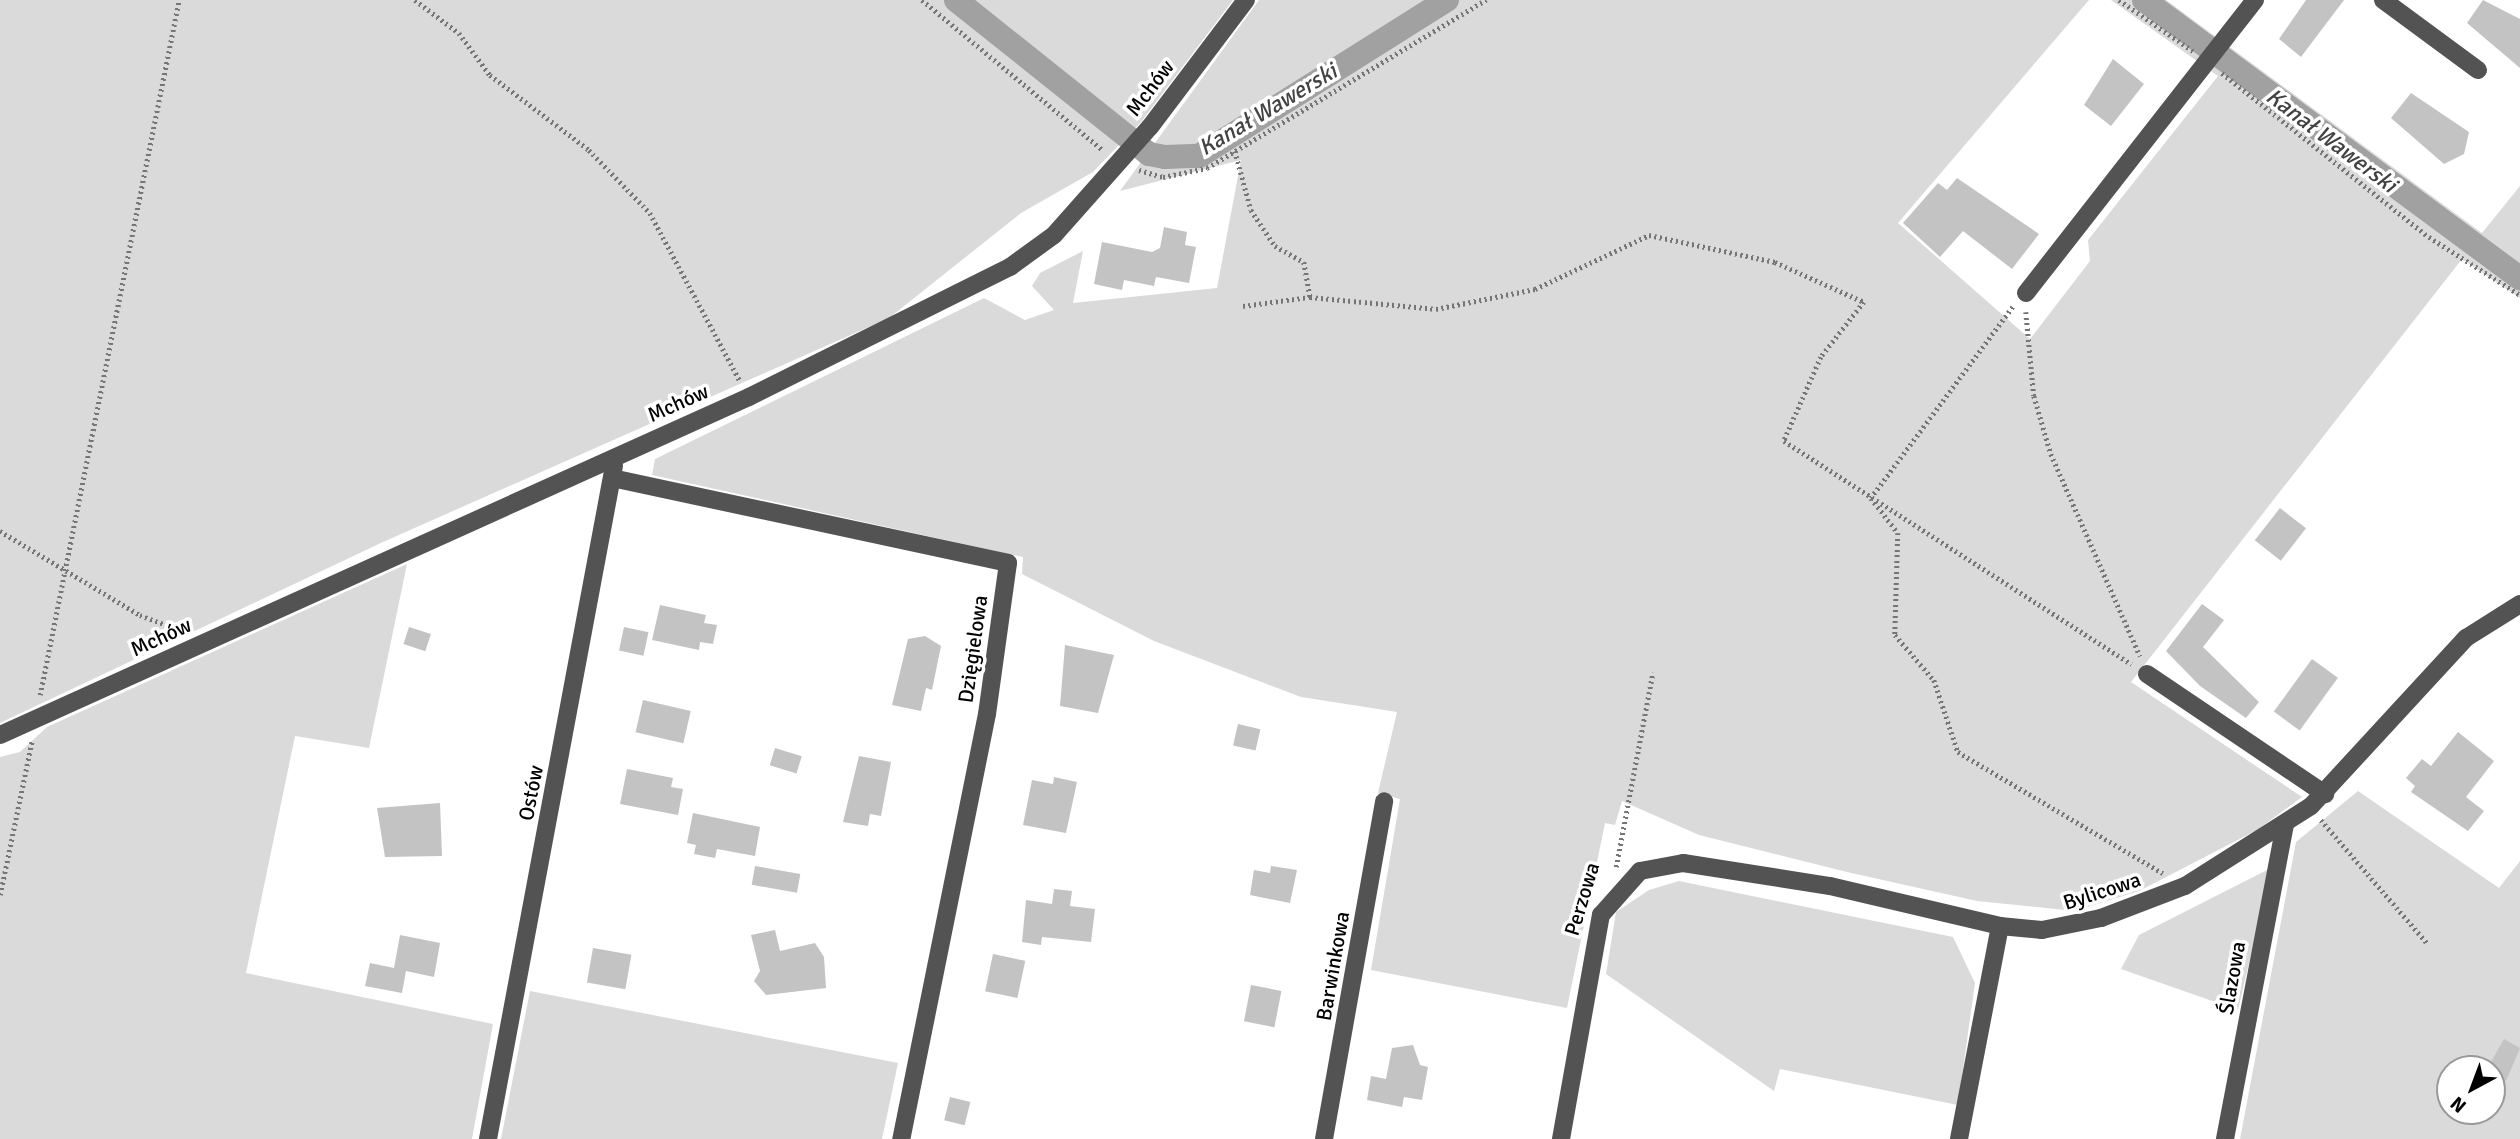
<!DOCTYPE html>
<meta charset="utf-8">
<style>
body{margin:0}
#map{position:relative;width:2520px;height:1139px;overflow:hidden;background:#fff;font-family:Signika,sans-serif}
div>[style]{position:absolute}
.green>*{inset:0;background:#dadada}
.canal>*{height:24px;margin:-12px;padding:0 12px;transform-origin:12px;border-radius:12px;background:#a1a1a1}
.building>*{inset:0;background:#c3c3c3;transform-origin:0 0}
.path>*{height:4.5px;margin-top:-2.25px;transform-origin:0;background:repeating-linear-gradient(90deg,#757575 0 2px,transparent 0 5.5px)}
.minor>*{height:18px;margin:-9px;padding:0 9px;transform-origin:9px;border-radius:9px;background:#535353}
span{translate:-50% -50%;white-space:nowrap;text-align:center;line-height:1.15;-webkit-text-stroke:7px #fff;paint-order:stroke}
.street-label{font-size:21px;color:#000}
.water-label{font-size:23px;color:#424242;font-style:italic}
.north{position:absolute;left:2436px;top:1055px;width:70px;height:70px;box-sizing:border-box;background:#fff;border:2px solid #999;border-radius:50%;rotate:221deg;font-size:19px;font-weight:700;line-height:28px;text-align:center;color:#000}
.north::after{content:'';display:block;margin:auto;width:24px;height:32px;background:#000;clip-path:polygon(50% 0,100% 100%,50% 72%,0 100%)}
</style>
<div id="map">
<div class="green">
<div style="clip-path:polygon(0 0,1233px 0,1141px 122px,1093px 172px,1021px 213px,889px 318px,383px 542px,0 723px)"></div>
<div style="clip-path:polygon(1259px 0,2089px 0,1898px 223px,2030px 339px,2090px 261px,2088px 240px,2218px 76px,2111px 0,2166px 0,2482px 233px,2520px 186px,2520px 298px,2462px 259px,2131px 682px,2302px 797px,2257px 830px,2139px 891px,2075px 911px,1977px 901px,1847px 872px,1699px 835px,1622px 801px,1615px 825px,1605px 823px,1567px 1008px,1371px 970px,1400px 799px,1378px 793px,1397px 712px,1301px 697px,1154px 641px,1022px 574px,1023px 557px,652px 475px,655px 459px,984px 298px,1025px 320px,1054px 310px,1032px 286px,1040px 273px,1083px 251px,1073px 303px,1217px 288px,1241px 160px,1120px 191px)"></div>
<div style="clip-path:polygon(407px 564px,369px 748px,295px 736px,246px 973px,493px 1024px,472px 1139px,0 1139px,0 757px,20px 752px,47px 727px)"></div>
<div style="clip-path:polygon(evenodd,2358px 791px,2499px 888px,2520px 861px,2520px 1139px,2240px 1139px,2296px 842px,2358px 791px,2450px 1069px,2492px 1069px,2492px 1111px,2450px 1111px,2450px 1069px)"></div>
<div style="clip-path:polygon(2271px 868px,2238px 1010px,2121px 969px,2139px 935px)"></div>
<div style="clip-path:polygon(1679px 881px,1953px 937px,1975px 983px,1958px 1105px,1780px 1069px,1774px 1091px,1606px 974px,1616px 912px,1649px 890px)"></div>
<div style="clip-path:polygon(530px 991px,898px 1063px,882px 1139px,501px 1139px)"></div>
</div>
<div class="canal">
<div style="left:956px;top:0;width:247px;rotate:38.6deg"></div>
<div style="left:1149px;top:154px;width:16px;rotate:11deg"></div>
<div style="left:1165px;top:157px;width:34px;rotate:-2deg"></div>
<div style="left:1199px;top:156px;width:293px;rotate:-32.2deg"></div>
<div style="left:2144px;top:0;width:468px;rotate:36.5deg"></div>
</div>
<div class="building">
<div style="clip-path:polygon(2306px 0,2344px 0,2301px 57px,2279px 39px)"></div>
<div style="clip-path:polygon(2483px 0,2520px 19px,2520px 68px,2467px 23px)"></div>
<div style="clip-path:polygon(2113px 59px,2144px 84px,2111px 126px,2084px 105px)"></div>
<div style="clip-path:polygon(2411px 93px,2469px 132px,2464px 154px,2444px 164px,2391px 118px)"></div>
<div style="clip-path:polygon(1957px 178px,2039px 234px,2012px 269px,1963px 231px,1940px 257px,1903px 223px,1938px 183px,1947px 190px)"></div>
<div style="clip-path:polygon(1164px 227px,1187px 232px,1185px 245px,1196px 247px,1189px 283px,1156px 277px,1154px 286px,1124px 280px,1122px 290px,1094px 284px,1102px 242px,1152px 252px,1160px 248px)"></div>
<div style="left:2280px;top:508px;width:33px;height:41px;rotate:38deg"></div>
<div style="clip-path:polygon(2202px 604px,2224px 620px,2203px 647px,2259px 702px,2246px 718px,2200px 686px,2166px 651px)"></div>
<div style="clip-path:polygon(660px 605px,706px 615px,704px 623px,717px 625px,713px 644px,700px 642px,699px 650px,652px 640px)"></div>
<div style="left:409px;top:627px;width:23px;height:18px;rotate:18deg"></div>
<div style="left:624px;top:627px;width:25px;height:24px;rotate:12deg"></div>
<div style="clip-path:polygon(925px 636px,941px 646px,932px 690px,926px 688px,921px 711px,892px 705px,908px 639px)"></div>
<div style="clip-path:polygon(1065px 645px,1114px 655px,1098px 713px,1060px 706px)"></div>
<div style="left:2312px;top:659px;width:32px;height:65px;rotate:36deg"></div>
<div style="left:643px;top:700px;width:49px;height:33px;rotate:13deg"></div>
<div style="left:1238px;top:724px;width:23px;height:22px;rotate:13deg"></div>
<div style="clip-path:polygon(2458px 732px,2494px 761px,2466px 797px,2484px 811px,2468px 831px,2411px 792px,2415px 786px,2406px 778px,2422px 759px,2431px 766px)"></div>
<div style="left:775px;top:748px;width:28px;height:18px;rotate:17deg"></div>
<div style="clip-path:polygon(859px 756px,891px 762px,881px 816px,870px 814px,868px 826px,843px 822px)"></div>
<div style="clip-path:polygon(627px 769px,673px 778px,671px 787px,683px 789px,678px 815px,620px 804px)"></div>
<div style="clip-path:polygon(1054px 777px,1077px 782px,1066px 833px,1023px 825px,1032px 780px,1053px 784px)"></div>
<div style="clip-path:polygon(440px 803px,442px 856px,385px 857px,377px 808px)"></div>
<div style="clip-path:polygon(693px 813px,760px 827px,755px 856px,717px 849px,715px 858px,694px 854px,696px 845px,687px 843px)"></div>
<div style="left:755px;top:866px;width:46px;height:19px;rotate:10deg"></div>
<div style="clip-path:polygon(1271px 866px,1297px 870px,1290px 903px,1250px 895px,1254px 870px,1270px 873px)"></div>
<div style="clip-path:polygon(1054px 889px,1072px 891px,1070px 906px,1095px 909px,1091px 942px,1042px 937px,1041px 945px,1022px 942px,1026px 900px,1052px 904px)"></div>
<div style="clip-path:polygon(775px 930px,780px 951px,815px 943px,824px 957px,826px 988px,766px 995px,754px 981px,760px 971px,751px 935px)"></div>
<div style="clip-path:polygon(400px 935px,440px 943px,434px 977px,406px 971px,402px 993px,365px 986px,370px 963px,394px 968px)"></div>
<div style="left:593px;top:948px;width:39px;height:35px;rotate:10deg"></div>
<div style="left:993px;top:954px;width:33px;height:38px;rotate:12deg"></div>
<div style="left:1251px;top:985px;width:31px;height:37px;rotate:11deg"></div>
<div style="clip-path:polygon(2504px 1039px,2520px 1048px,2506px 1081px,2487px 1069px)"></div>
<div style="clip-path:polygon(1413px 1045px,1420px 1065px,1428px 1067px,1422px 1100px,1404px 1097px,1402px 1107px,1367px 1100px,1371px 1076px,1386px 1079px,1392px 1048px)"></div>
<div style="left:950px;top:1097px;width:21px;height:24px;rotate:14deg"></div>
</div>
<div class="path">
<div style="left:415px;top:0;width:55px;rotate:36.9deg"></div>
<div style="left:459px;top:33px;width:52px;rotate:53.6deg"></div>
<div style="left:490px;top:75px;width:124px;rotate:37.1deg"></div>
<div style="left:589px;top:150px;width:88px;rotate:45.9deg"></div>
<div style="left:650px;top:213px;width:191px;rotate:61.8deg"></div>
<div style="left:922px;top:0;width:236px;rotate:39.7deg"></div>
<div style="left:2119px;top:0;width:90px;rotate:34.6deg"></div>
<div style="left:2222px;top:73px;width:264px;rotate:38.4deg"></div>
<div style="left:2429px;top:237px;width:108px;rotate:32.5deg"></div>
<div style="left:1235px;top:151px;width:61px;rotate:74.8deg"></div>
<div style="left:1251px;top:210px;width:43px;rotate:56.3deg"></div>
<div style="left:1275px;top:246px;width:33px;rotate:29deg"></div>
<div style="left:1304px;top:262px;width:36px;rotate:80deg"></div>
<div style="left:1139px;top:170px;width:25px;rotate:16deg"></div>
<div style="left:1163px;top:177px;width:45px;rotate:-11.6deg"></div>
<div style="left:1207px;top:168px;width:326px;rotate:-31.1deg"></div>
<div style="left:1243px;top:306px;width:68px;rotate:-7.7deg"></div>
<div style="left:1310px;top:297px;width:127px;rotate:5.4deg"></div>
<div style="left:1436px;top:309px;width:101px;rotate:-11.4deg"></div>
<div style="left:1535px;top:289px;width:126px;rotate:-25.3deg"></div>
<div style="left:1649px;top:235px;width:129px;rotate:12.1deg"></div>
<div style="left:1775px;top:262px;width:98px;rotate:24.2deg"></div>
<div style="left:1864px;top:302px;width:70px;rotate:128deg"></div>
<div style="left:1821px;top:357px;width:92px;rotate:113.8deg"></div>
<div style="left:1784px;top:441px;width:413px;rotate:32.7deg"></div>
<div style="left:2013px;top:307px;width:238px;rotate:126.6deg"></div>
<div style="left:1871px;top:498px;width:44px;rotate:52.4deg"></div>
<div style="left:1898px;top:533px;width:102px;rotate:91.7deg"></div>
<div style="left:1895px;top:635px;width:60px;rotate:49.1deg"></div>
<div style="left:1934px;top:680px;width:76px;rotate:71.6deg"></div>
<div style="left:1958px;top:752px;width:238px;rotate:30.6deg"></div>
<div style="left:2026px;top:312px;width:84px;rotate:84.6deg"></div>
<div style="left:2034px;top:396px;width:60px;rotate:73.7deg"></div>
<div style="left:2051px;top:454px;width:221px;rotate:66.2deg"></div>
<div style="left:0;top:531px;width:163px;rotate:31deg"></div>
<div style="left:140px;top:615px;width:45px;rotate:20.9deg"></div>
<div style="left:40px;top:695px;width:709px;rotate:-78.69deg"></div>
<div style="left:2321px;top:820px;width:164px;rotate:49.2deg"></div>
<div style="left:1616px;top:867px;width:198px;rotate:-79.3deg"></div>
<div style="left:0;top:895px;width:157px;rotate:-78.3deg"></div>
</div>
<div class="minor">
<div style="left:2383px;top:0;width:118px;rotate:36.4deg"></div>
<div style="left:2026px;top:293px;width:372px;rotate:-52deg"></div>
<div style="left:612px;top:478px;width:405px;rotate:12.1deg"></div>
<div style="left:1008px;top:563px;width:152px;rotate:97.9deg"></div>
<div style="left:987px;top:714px;width:434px;rotate:101.4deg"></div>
<div style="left:2147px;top:674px;width:215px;rotate:34deg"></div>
<div style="left:0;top:735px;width:822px;rotate:-24.29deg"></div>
<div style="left:749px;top:397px;width:292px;rotate:-26.5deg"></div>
<div style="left:1010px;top:267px;width:54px;rotate:-36deg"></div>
<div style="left:1054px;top:235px;width:144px;rotate:-48.4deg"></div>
<div style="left:1150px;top:127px;width:159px;rotate:-52.9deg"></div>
<div style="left:488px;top:1139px;width:685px;rotate:-79.4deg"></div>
<div style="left:1324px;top:1139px;width:343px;rotate:-79.9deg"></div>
<div style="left:1561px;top:1139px;width:228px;rotate:-79.9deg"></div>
<div style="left:1601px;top:915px;width:59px;rotate:-48.4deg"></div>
<div style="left:1640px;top:871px;width:44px;rotate:-10.5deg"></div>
<div style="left:1683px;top:863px;width:149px;rotate:8.9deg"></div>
<div style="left:1830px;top:886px;width:175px;rotate:13.2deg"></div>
<div style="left:2000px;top:926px;width:42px;rotate:5.4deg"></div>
<div style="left:2042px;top:930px;width:60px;rotate:-11.5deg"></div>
<div style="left:2101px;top:918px;width:90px;rotate:-20.9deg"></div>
<div style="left:2185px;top:886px;width:149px;rotate:-32.4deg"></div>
<div style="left:2311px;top:806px;width:229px;rotate:-47.3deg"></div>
<div style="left:2466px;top:638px;width:64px;rotate:-32.2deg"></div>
<div style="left:1959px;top:1139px;width:217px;rotate:-79.1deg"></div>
<div style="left:2225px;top:1139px;width:321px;rotate:-79.2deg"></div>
</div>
<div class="street-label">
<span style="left:1150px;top:88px;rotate:-53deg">Mchów</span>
<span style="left:678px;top:403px;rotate:-24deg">Mchów</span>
<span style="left:161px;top:637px;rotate:-25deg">Mchów</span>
<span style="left:973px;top:649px;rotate:-82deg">Dzięgielowa</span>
<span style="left:531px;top:793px;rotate:-79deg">Ostów</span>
<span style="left:2102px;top:891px;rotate:-18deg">Bylicowa</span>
<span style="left:1582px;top:899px;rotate:-73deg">Perzowa</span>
<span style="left:1333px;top:966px;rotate:-80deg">Barwinkowa</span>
<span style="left:2232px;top:978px;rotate:-80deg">Ślazowa</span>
</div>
<div class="water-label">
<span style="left:1268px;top:110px;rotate:-31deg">Kanał Wawerski</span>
<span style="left:2331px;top:141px;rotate:37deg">Kanał Wawerski</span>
</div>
<div class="north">N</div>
</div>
